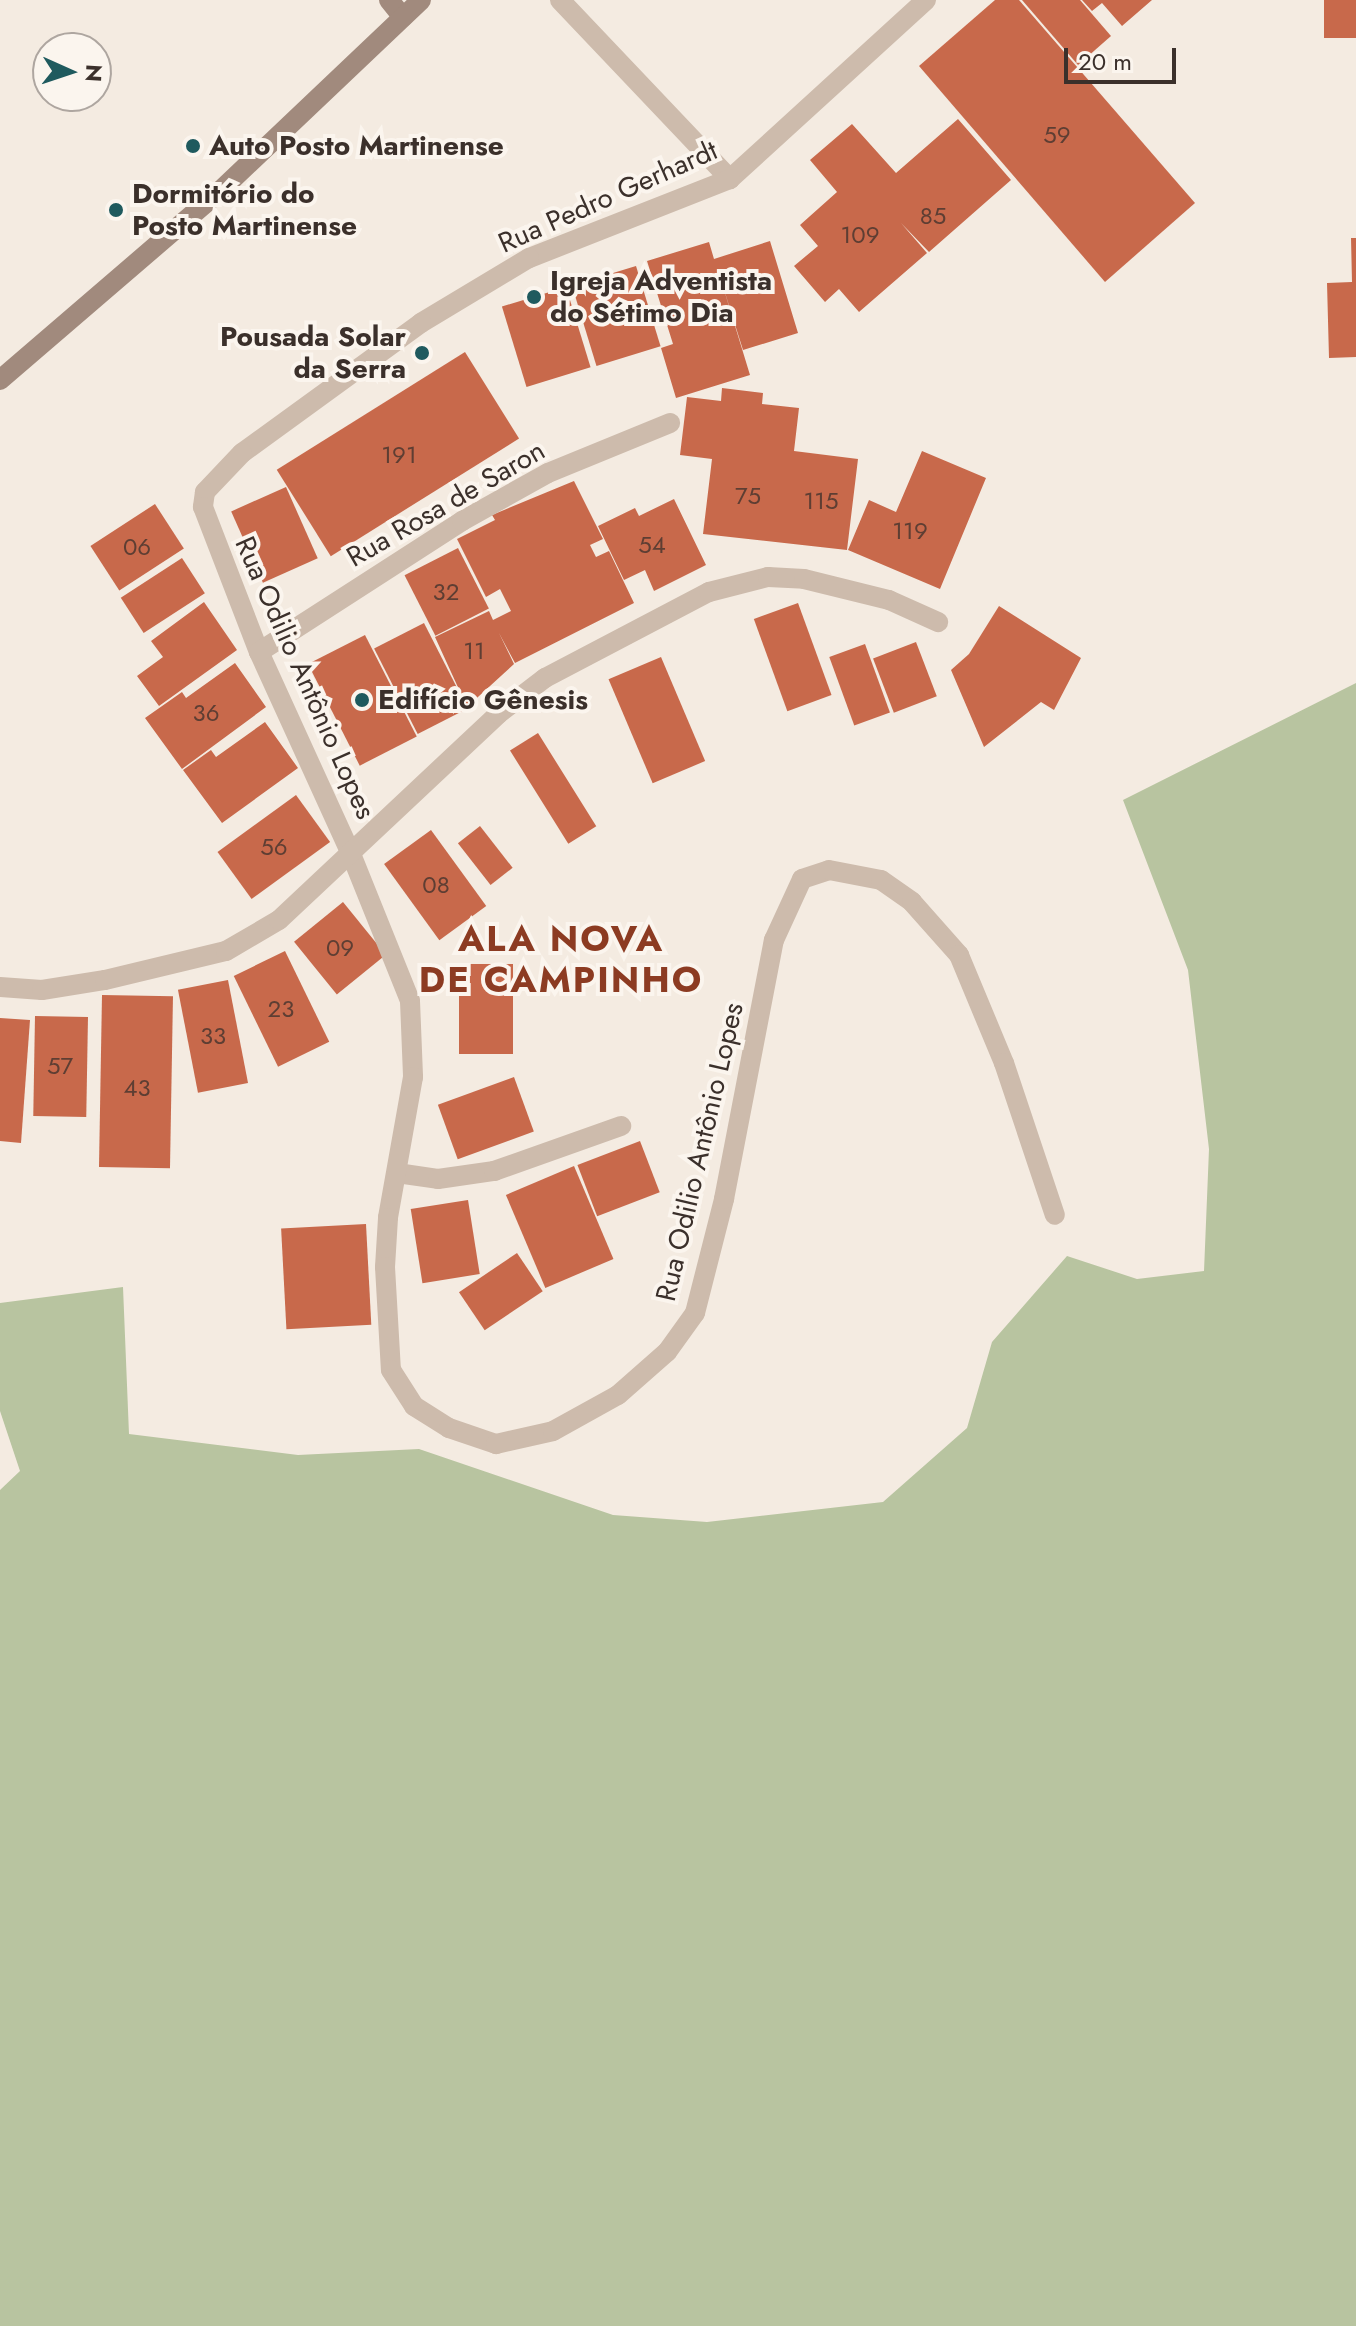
<!DOCTYPE html>
<meta charset="utf-8">
<style>
body{margin:0}
#map{position:relative;width:1356px;height:2326px;overflow:hidden;background:#f4ebe1;font-family:Jost,sans-serif}
div>[style]{position:absolute}
.green>*{inset:0;background:#b8c4a0}
.building>*{inset:0;background:#c8694b;transform-origin:0 0}
.service>*{height:20px;margin:-10px;padding:0 10px;transform-origin:10px;border-radius:10px;background:#cdbbac}
.minor>*{height:20px;margin:-10px;padding:0 10px;transform-origin:10px;border-radius:10px;background:#cdbbac}
.secondary>*{height:20px;margin:-10px;padding:0 10px;transform-origin:10px;border-radius:10px;background:#a18a7d}
.dots>*{width:22px;height:22px;translate:-50% -50%;box-sizing:border-box;border:4px solid #fbf5ee;border-radius:50%}
span{translate:-50% -50%;white-space:nowrap;text-align:center;line-height:1.15;-webkit-text-stroke:8px #fbf5ee;paint-order:stroke}
.number-label{font-size:24px;color:#5e3e33}
.number-label span{-webkit-text-stroke-width:0}
.poi-label{font-size:28px;color:#3b302b;font-weight:700}
.left{translate:0 -50%;text-align:left}
.right{translate:-100% -50%;text-align:right}
.street-label{font-size:28px;color:#3b302b}
.district-label{font-size:36px;color:#8c3b22;font-weight:700;letter-spacing:2px}
.north{position:absolute;left:32px;top:32px;width:80px;height:80px;box-sizing:border-box;background:#fbf5ee;border:2px solid #aea6a0;border-radius:50%;rotate:93deg;font-size:22px;font-weight:700;line-height:32px;text-align:center;color:#3b302b}
.north::after{content:'';display:block;margin:auto;width:28px;height:36px;background:#1f5a5e;clip-path:polygon(50% 0,100% 100%,50% 72%,0 100%)}
.scale{position:absolute;left:1064px;top:48px;width:112px;height:36px;box-sizing:border-box;border:4px solid #3b302b;border-top:0;padding-left:10px;font-size:24px;line-height:28px;white-space:nowrap;color:#3b302b;-webkit-text-stroke:6px #fbf5ee;paint-order:stroke}
</style>
<div id="map">
<div class="green">
<div style="clip-path:polygon(1356px 683px,1356px 2326px,0 2326px,0 1490px,20px 1471px,0 1411px,0 1303px,123px 1287px,129px 1434px,298px 1455px,419px 1449px,613px 1515px,707px 1522px,883px 1502px,967px 1428px,992px 1342px,1067px 1256px,1137px 1279px,1204px 1271px,1209px 1149px,1188px 970px,1123px 800px)"></div>
</div>
<div class="building">
<div style="clip-path:polygon(995px 0,1019px 0,1195px 203px,1105px 282px,919px 66px)"></div>
<div style="clip-path:polygon(1022px 0,1080px 0,1111px 36px,1078px 65px)"></div>
<div style="clip-path:polygon(1082px 0,1152px 0,1122px 26px,1102px 3px,1092px 11px)"></div>
<div style="left:1324px;top:0;width:32px;height:38px"></div>
<div style="clip-path:polygon(958px 119px,1011px 180px,929px 252px,901px 223px,927px 253px,859px 312px,839px 289px,825px 302px,794px 266px,818px 246px,800px 225px,837px 192px,810px 160px,852px 124px,896px 173px)"></div>
<div style="clip-path:polygon(1351px 238px,1356px 238px,1356px 357px,1329px 358px,1327px 283px,1352px 282px)"></div>
<div style="clip-path:polygon(770px 241px,798px 333px,743px 350px,721px 280px,750px 375px,676px 398px,661px 348px,673px 344px,647px 261px,709px 242px,714px 259px)"></div>
<div style="left:636px;top:266px;width:84px;height:67px;rotate:73deg"></div>
<div style="left:566px;top:287px;width:84px;height:67px;rotate:73deg"></div>
<div style="left:465px;top:352px;width:102px;height:222px;rotate:58deg"></div>
<div style="clip-path:polygon(722px 388px,763px 393px,762px 404px,799px 408px,794px 451px,858px 459px,847px 550px,703px 534px,712px 459px,680px 455px,687px 397px,721px 401px)"></div>
<div style="clip-path:polygon(922px 451px,986px 478px,940px 589px,848px 550px,869px 500px,896px 512px)"></div>
<div style="clip-path:polygon(574px 481px,603px 539px,590px 545px,596px 557px,609px 551px,634px 603px,515px 663px,499px 633px,514px 664px,467px 707px,435px 637px,489px 611px,493px 620px,511px 611px,500px 589px,486px 597px,457px 539px,495px 520px,492px 515px)"></div>
<div style="left:286px;top:487px;width:78px;height:60px;rotate:66deg"></div>
<div style="clip-path:polygon(674px 499px,706px 565px,654px 591px,645px 570px,624px 580px,598px 526px,635px 508px,639px 516px)"></div>
<div style="left:155px;top:504px;width:53px;height:77px;rotate:57deg"></div>
<div style="left:458px;top:548px;width:68px;height:60px;rotate:63deg"></div>
<div style="left:182px;top:558px;width:42px;height:73px;rotate:57deg"></div>
<div style="clip-path:polygon(204px 602px,237px 650px,159px 706px,137px 676px,163px 657px,151px 641px)"></div>
<div style="left:798px;top:603px;width:98px;height:47px;rotate:70deg"></div>
<div style="clip-path:polygon(999px 606px,1081px 658px,1054px 710px,1041px 702px,984px 747px,951px 670px,969px 654px)"></div>
<div style="left:424px;top:623px;width:96px;height:56px;rotate:63deg"></div>
<div style="left:365px;top:635px;width:114px;height:64px;rotate:63deg"></div>
<div style="left:916px;top:642px;width:58px;height:46px;rotate:69deg"></div>
<div style="left:865px;top:644px;width:73px;height:38px;rotate:70deg"></div>
<div style="left:661px;top:657px;width:113px;height:57px;rotate:67deg"></div>
<div style="clip-path:polygon(235px 663px,266px 707px,182px 769px,145px 718px,182px 692px,186px 698px)"></div>
<div style="clip-path:polygon(265px 722px,298px 768px,222px 823px,183px 770px,211px 750px,216px 757px)"></div>
<div style="left:538px;top:733px;width:110px;height:33px;rotate:58deg"></div>
<div style="left:296px;top:795px;width:58px;height:97px;rotate:54deg"></div>
<div style="left:480px;top:826px;width:53px;height:28px;rotate:52deg"></div>
<div style="left:431px;top:830px;width:94px;height:58px;rotate:54deg"></div>
<div style="left:343px;top:902px;width:68px;height:63px;rotate:51deg"></div>
<div style="left:285px;top:951px;width:101px;height:57px;rotate:64deg"></div>
<div style="left:459px;top:964px;width:54px;height:90px"></div>
<div style="left:228px;top:980px;width:105px;height:51px;rotate:79deg"></div>
<div style="left:102px;top:995px;width:71px;height:172px;rotate:1deg"></div>
<div style="left:35px;top:1016px;width:53px;height:100px;rotate:1deg"></div>
<div style="clip-path:polygon(0 1018px,30px 1020px,21px 1143px,0 1141px)"></div>
<div style="left:514px;top:1077px;width:58px;height:81px;rotate:70deg"></div>
<div style="left:640px;top:1141px;width:55px;height:67px;rotate:69deg"></div>
<div style="left:574px;top:1166px;width:101px;height:74px;rotate:67deg"></div>
<div style="left:468px;top:1200px;width:75px;height:58px;rotate:81deg"></div>
<div style="left:366px;top:1224px;width:101px;height:85px;rotate:87deg"></div>
<div style="left:517px;top:1253px;width:46px;height:70px;rotate:56deg"></div>
</div>
<div class="service">
<div style="left:397px;top:1173px;width:41px;rotate:8.3deg"></div>
<div style="left:438px;top:1179px;width:57px;rotate:-8.1deg"></div>
<div style="left:494px;top:1171px;width:135px;rotate:-19.5deg"></div>
</div>
<div class="minor">
<div style="left:560px;top:0;width:247px;rotate:46.5deg"></div>
<div style="left:926px;top:0;width:265px;rotate:137.6deg"></div>
<div style="left:730px;top:179px;width:216px;rotate:158.5deg"></div>
<div style="left:529px;top:258px;width:126px;rotate:149deg"></div>
<div style="left:421px;top:323px;width:221px;rotate:144deg"></div>
<div style="left:242px;top:453px;width:54px;rotate:133.5deg"></div>
<div style="left:205px;top:492px;width:15px;rotate:98deg"></div>
<div style="left:203px;top:507px;width:155px;rotate:68.9deg"></div>
<div style="left:259px;top:652px;width:222px;rotate:65.5deg"></div>
<div style="left:351px;top:854px;width:158px;rotate:68.1deg"></div>
<div style="left:410px;top:1001px;width:76px;rotate:87.7deg"></div>
<div style="left:413px;top:1077px;width:143px;rotate:100.1deg"></div>
<div style="left:388px;top:1218px;width:49px;rotate:93.5deg"></div>
<div style="left:385px;top:1267px;width:103px;rotate:86.7deg"></div>
<div style="left:391px;top:1370px;width:43px;rotate:57.4deg"></div>
<div style="left:414px;top:1406px;width:41px;rotate:32.2deg"></div>
<div style="left:449px;top:1428px;width:50px;rotate:18.8deg"></div>
<div style="left:496px;top:1444px;width:58px;rotate:-12.8deg"></div>
<div style="left:553px;top:1431px;width:74px;rotate:-29deg"></div>
<div style="left:618px;top:1395px;width:65px;rotate:-41.3deg"></div>
<div style="left:667px;top:1352px;width:48px;rotate:-54.3deg"></div>
<div style="left:695px;top:1313px;width:118px;rotate:-75.7deg"></div>
<div style="left:724px;top:1199px;width:264px;rotate:-79.1deg"></div>
<div style="left:774px;top:940px;width:67px;rotate:-65.3deg"></div>
<div style="left:802px;top:879px;width:28px;rotate:-18deg"></div>
<div style="left:829px;top:870px;width:53px;rotate:10.9deg"></div>
<div style="left:881px;top:880px;width:38px;rotate:35deg"></div>
<div style="left:912px;top:902px;width:71px;rotate:48.4deg"></div>
<div style="left:959px;top:955px;width:117px;rotate:67.4deg"></div>
<div style="left:1004px;top:1063px;width:160px;rotate:71.5deg"></div>
<div style="left:259px;top:652px;width:242px;rotate:-32.8deg"></div>
<div style="left:462px;top:521px;width:98px;rotate:-29.2deg"></div>
<div style="left:548px;top:473px;width:132px;rotate:-22.3deg"></div>
<div style="left:0;top:987px;width:42px;rotate:4.1deg"></div>
<div style="left:42px;top:990px;width:64px;rotate:-9deg"></div>
<div style="left:105px;top:980px;width:124px;rotate:-13.5deg"></div>
<div style="left:226px;top:951px;width:61px;rotate:-30.3deg"></div>
<div style="left:279px;top:920px;width:301px;rotate:-43.2deg"></div>
<div style="left:498px;top:714px;width:59px;rotate:-37.5deg"></div>
<div style="left:545px;top:678px;width:185px;rotate:-27.7deg"></div>
<div style="left:709px;top:592px;width:61px;rotate:-14.3deg"></div>
<div style="left:768px;top:577px;width:36px;rotate:3deg"></div>
<div style="left:804px;top:579px;width:88px;rotate:13.9deg"></div>
<div style="left:889px;top:600px;width:54px;rotate:24.2deg"></div>
</div>
<div class="secondary">
<div style="left:389px;top:0;width:22px;rotate:51deg"></div>
<div style="left:0;top:380px;width:290px;rotate:-40.7deg"></div>
<div style="left:220px;top:191px;width:277px;rotate:-43.5deg"></div>
</div>
<div class="dots">
<div style="left:193px;top:146px;background:#1f5a5e"></div>
<div style="left:116px;top:210px;background:#1f5a5e"></div>
<div style="left:534px;top:297px;background:#1f5a5e"></div>
<div style="left:422px;top:353px;background:#1f5a5e"></div>
<div style="left:362px;top:700px;background:#1f5a5e"></div>
</div>
<div class="number-label">
<span style="left:1057px;top:135px">59</span>
<span style="left:933px;top:216px">85</span>
<span style="left:860px;top:235px">109</span>
<span style="left:399px;top:455px">191</span>
<span style="left:748px;top:496px">75</span>
<span style="left:821px;top:501px">115</span>
<span style="left:910px;top:531px">119</span>
<span style="left:652px;top:545px">54</span>
<span style="left:137px;top:547px">06</span>
<span style="left:446px;top:592px">32</span>
<span style="left:474px;top:651px">11</span>
<span style="left:206px;top:713px">36</span>
<span style="left:274px;top:847px">56</span>
<span style="left:436px;top:885px">08</span>
<span style="left:340px;top:948px">09</span>
<span style="left:281px;top:1009px">23</span>
<span style="left:213px;top:1036px">33</span>
<span style="left:60px;top:1066px">57</span>
<span style="left:137px;top:1088px">43</span>
</div>
<div class="poi-label">
<span class="left" style="left:209px;top:146px">Auto Posto Martinense</span>
<span class="left" style="left:132px;top:210px">Dormitório do<br>Posto Martinense</span>
<span class="left" style="left:550px;top:297px">Igreja Adventista<br>do Sétimo Dia</span>
<span class="right" style="left:406px;top:353px">Pousada Solar<br>da Serra</span>
<span class="left" style="left:378px;top:700px">Edifício Gênesis</span>
</div>
<div class="street-label">
<span style="left:608px;top:197px;rotate:-24deg">Rua Pedro Gerhardt</span>
<span style="left:446px;top:504px;rotate:-30deg">Rua Rosa de Saron</span>
<span style="left:305px;top:678px;rotate:66deg">Rua Odilio Antônio Lopes</span>
<span style="left:700px;top:1152px;rotate:-77deg">Rua Odilio Antônio Lopes</span>
</div>
<div class="district-label">
<span style="left:561px;top:959px">ALA NOVA<br>DE CAMPINHO</span>
</div>
<div class="north">N</div>
<div class="scale">20 m</div>
</div>
